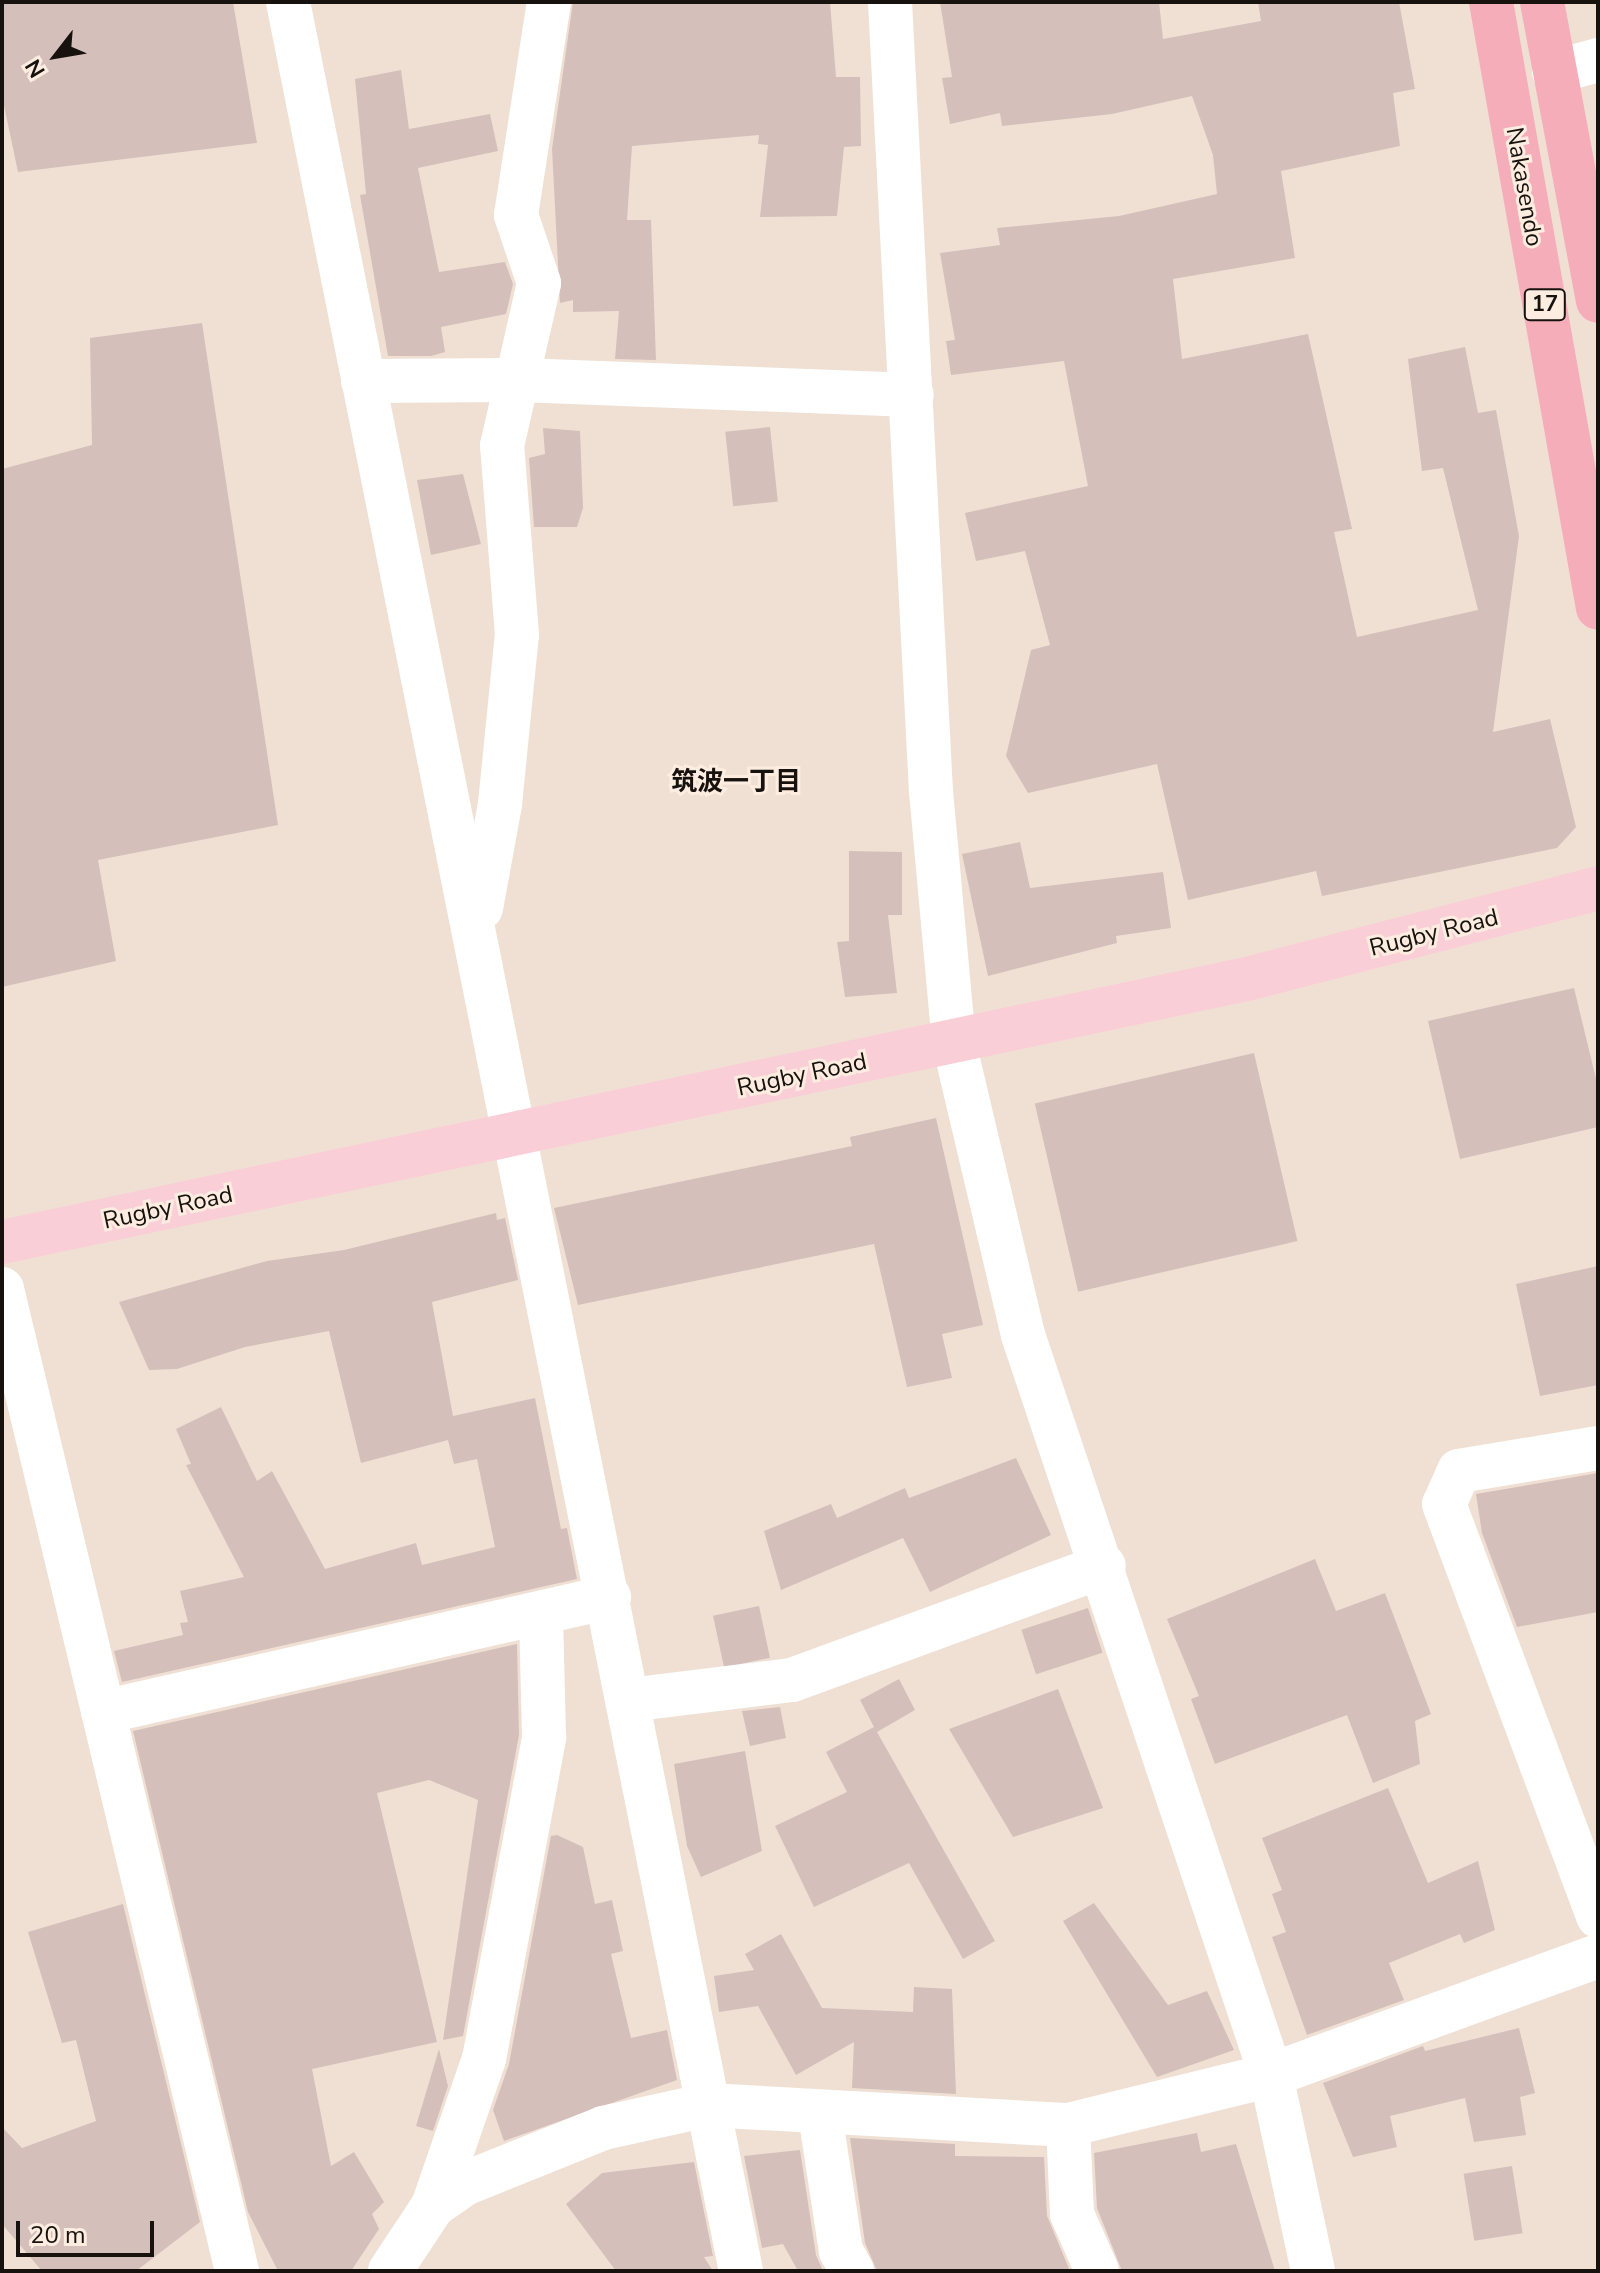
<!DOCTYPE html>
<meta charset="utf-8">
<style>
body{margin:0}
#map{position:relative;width:1600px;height:2273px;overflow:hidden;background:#f0e0d4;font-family:"Nunito Sans","Noto Sans JP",sans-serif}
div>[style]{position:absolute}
.building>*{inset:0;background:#d4bfbb;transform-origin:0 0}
.minor>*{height:44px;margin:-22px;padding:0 22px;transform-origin:22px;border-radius:22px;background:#fff}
.major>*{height:44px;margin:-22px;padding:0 22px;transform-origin:22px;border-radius:22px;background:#faced6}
.highway>*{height:44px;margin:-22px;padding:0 22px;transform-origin:22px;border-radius:22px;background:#f6adba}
span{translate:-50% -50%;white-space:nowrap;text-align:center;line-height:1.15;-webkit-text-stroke:6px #fdede1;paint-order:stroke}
.shield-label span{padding:2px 6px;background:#fdede1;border:2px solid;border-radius:6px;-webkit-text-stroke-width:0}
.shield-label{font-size:22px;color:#17120e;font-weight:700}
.street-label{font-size:24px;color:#17120e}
.neighbourhood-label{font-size:26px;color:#17120e;font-weight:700}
.frame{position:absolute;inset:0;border:4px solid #17120e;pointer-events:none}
.north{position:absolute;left:16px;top:16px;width:80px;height:80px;-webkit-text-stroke:6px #fdede1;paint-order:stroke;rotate:239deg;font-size:22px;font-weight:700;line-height:32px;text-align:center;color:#17120e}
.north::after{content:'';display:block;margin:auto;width:28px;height:36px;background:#17120e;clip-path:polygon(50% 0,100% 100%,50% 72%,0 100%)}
.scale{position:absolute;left:16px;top:2221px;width:138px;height:36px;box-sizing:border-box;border:4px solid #17120e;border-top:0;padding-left:10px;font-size:24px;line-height:28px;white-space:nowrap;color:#17120e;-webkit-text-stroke:6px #fdede1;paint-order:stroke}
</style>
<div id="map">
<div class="building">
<div style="clip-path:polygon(2px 2px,233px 2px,257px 143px,18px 172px,2px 96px)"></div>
<div style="clip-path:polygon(573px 2px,830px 2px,836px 77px,860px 77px,861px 146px,844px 147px,837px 216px,760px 217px,768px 145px,758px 144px,759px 135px,632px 146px,627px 220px,651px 220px,656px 360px,615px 359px,619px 311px,573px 312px,573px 300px,560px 303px,552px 149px)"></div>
<div style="clip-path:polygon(940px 2px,1159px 2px,1163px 39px,1261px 21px,1258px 2px,1399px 2px,1415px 89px,1393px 93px,1400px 146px,1281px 171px,1295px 258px,1173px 279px,1182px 359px,1308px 334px,1352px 529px,1334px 532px,1357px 637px,1478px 610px,1443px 468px,1422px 471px,1408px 359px,1465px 347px,1478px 413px,1496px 410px,1519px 536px,1493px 732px,1550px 719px,1576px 827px,1557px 848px,1322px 896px,1316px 871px,1188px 900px,1157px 764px,1028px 793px,1006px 756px,1031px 650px,1050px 645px,1025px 551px,976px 561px,965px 513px,1088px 486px,1064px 361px,951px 375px,946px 341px,955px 340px,940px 253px,1000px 245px,997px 228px,1119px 216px,1217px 194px,1213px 155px,1192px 96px,1112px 114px,1002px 126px,1000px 113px,950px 124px,942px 78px,952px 77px)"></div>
<div style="clip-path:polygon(401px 70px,409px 129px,490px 114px,498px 151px,418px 168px,439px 272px,505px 262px,513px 284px,506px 314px,441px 327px,445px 352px,431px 356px,388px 356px,360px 195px,366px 194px,355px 79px)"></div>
<div style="clip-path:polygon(202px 323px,278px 825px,98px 860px,116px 961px,2px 987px,2px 469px,92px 445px,90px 338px)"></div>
<div style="left:770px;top:427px;width:75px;height:45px;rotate:84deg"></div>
<div style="clip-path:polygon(543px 428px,580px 431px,583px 508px,577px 527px,534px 527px,529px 458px,545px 454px)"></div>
<div style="clip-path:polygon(463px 474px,481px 544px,431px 555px,417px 480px)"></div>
<div style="clip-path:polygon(1020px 842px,1030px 888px,1163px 872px,1171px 928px,1116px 936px,1117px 943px,988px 976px,962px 854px)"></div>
<div style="clip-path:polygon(849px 851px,902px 852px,902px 915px,888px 915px,897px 993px,845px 997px,837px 942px,849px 941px)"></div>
<div style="clip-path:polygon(1574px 988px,1598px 1087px,1598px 1127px,1460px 1159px,1428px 1021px)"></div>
<div style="left:1254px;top:1053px;width:193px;height:225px;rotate:77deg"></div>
<div style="clip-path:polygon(936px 1118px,983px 1325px,942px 1334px,952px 1378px,907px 1387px,874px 1244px,578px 1305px,554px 1208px,852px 1146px,850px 1137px)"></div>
<div style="clip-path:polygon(496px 1213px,497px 1220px,505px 1218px,518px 1280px,432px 1302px,453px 1416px,535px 1398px,561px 1529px,567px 1528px,577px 1579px,122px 1682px,114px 1651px,183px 1635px,180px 1623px,188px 1622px,180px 1591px,244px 1577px,186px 1465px,191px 1464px,176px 1429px,221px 1407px,257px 1481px,272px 1471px,325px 1569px,416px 1543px,422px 1565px,495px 1547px,477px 1459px,454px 1464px,448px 1440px,361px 1463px,329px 1331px,245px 1347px,177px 1369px,149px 1370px,119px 1302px,267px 1261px,344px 1250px)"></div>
<div style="clip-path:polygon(1598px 1266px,1598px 1385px,1540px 1396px,1516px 1284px)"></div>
<div style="clip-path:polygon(1016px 1458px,1051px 1535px,930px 1592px,903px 1538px,781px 1590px,764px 1531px,831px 1504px,837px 1518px,905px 1488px,909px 1498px)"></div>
<div style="clip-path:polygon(1598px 1473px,1598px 1612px,1517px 1627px,1482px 1533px,1476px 1494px)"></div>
<div style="clip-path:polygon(1315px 1559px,1336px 1611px,1385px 1593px,1431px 1714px,1415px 1721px,1420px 1764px,1373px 1783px,1347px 1715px,1215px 1764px,1191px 1699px,1199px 1696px,1167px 1619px)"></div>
<div style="left:759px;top:1606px;width:53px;height:47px;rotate:78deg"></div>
<div style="left:1088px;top:1608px;width:47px;height:70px;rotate:72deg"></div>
<div style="clip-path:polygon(517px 1644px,519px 1735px,463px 2036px,443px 2040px,478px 1800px,429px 1780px,377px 1793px,437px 2042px,312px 2069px,331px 2166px,354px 2152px,384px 2202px,372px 2214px,379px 2229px,351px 2271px,278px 2271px,248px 2212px,133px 1731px)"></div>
<div style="clip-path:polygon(899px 1679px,915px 1710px,877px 1732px,995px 1941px,963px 1959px,909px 1863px,814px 1907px,775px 1826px,847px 1792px,826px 1752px,874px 1727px,860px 1700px)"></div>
<div style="clip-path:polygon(1058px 1689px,1103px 1808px,1013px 1837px,949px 1729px)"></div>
<div style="clip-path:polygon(780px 1707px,786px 1738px,750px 1746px,742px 1711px)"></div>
<div style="clip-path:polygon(745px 1751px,762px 1851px,701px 1877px,687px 1846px,674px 1764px)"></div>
<div style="clip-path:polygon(1388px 1788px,1428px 1883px,1478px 1861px,1495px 1930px,1464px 1943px,1460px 1934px,1389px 1963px,1404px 2000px,1307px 2035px,1272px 1937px,1286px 1932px,1272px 1894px,1282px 1890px,1262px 1838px)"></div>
<div style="clip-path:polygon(557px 1835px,583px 1847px,595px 1904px,612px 1900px,623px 1951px,611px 1954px,631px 2038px,667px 2030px,677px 2080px,504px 2141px,493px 2110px,509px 2064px,551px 1836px)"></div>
<div style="clip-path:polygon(1094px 1903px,1168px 2005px,1207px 1991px,1234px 2050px,1157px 2077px,1063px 1921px)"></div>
<div style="clip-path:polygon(123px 1904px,200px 2222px,136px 2271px,42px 2271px,2px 2224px,2px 2127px,22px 2148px,96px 2121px,76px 2040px,62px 2043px,28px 1932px)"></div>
<div style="clip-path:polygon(781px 1934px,822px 2008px,913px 2012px,914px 1987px,952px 1989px,956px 2094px,852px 2088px,854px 2042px,796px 2075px,758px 2006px,719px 2012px,714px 1976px,754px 1970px,745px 1954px)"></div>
<div style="clip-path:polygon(1519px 2028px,1535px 2093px,1520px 2097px,1526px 2135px,1474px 2142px,1465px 2098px,1390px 2116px,1397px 2147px,1353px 2157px,1323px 2083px,1423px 2046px,1425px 2051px)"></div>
<div style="clip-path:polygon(439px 2049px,448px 2086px,433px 2131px,416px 2126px)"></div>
<div style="clip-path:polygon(1197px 2133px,1201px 2152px,1236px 2144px,1275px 2271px,1122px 2271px,1097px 2208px,1094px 2153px)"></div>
<div style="clip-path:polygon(850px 2138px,955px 2144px,955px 2156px,1044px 2157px,1047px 2216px,1070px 2271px,877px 2271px,865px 2243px)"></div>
<div style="clip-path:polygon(800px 2150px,816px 2255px,823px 2271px,798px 2271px,783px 2244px,762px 2248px,744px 2156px)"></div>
<div style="clip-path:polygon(694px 2162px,713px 2256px,704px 2257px,713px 2271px,616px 2271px,566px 2204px,602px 2173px)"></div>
<div style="left:1512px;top:2166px;width:68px;height:49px;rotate:81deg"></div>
</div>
<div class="minor">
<div style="left:288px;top:2px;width:2314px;rotate:78.71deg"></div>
<div style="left:890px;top:2px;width:790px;rotate:87.03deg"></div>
<div style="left:931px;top:791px;width:253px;rotate:84.8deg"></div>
<div style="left:954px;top:1043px;width:300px;rotate:76.7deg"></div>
<div style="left:1023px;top:1335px;width:780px;rotate:71.47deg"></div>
<div style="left:1271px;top:2075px;width:200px;rotate:77.9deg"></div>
<div style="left:1554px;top:72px;width:46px;rotate:-15.3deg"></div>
<div style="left:363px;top:381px;width:157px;rotate:-0.4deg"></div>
<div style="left:520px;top:380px;width:392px;rotate:2.2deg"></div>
<div style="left:481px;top:908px;width:106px;rotate:-79.6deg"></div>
<div style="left:500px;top:804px;width:170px;rotate:-84.3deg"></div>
<div style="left:517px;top:635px;width:190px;rotate:-94.5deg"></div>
<div style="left:502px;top:446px;width:167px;rotate:-77.2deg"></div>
<div style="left:539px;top:283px;width:72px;rotate:-108.7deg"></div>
<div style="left:516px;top:215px;width:216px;rotate:-81.2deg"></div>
<div style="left:2px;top:1289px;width:1010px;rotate:76.54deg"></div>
<div style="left:1598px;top:1448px;width:141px;rotate:170.6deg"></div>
<div style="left:1459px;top:1471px;width:36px;rotate:114deg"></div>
<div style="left:1444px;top:1504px;width:440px;rotate:69.5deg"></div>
<div style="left:629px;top:1700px;width:164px;rotate:-7deg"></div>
<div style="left:792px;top:1680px;width:332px;rotate:-20.1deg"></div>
<div style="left:103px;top:1712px;width:519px;rotate:-12.8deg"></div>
<div style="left:820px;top:2114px;width:139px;rotate:81.3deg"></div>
<div style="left:841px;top:2251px;width:23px;rotate:61deg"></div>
<div style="left:1068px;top:2125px;width:89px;rotate:87.4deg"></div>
<div style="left:1072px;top:2214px;width:62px;rotate:66.3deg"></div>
<div style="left:433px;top:2206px;width:156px;rotate:-70.9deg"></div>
<div style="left:484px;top:2059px;width:328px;rotate:-79.4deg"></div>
<div style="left:544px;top:1737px;width:124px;rotate:-91.4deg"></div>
<div style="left:390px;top:2271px;width:78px;rotate:-56.5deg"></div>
<div style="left:433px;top:2206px;width:38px;rotate:-35deg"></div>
<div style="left:464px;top:2184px;width:150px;rotate:-21.9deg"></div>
<div style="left:603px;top:2128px;width:107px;rotate:-12.4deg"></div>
<div style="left:708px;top:2105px;width:361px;rotate:3.2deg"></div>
<div style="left:1068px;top:2125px;width:209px;rotate:-13.8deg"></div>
<div style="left:1271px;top:2075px;width:348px;rotate:-20deg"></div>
</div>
<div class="major">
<div style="left:2px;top:1242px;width:1277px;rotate:-11.93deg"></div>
<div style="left:1251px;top:978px;width:358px;rotate:-14.5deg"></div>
</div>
<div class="highway">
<div style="left:1491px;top:2px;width:615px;rotate:79.99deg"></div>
<div style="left:1542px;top:2px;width:304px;rotate:79.4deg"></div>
</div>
<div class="shield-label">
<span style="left:1545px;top:305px">17</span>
</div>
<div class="street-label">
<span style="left:1524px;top:187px;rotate:80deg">Nakasendo</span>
<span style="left:1434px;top:933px;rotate:-14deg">Rugby Road</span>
<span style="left:802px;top:1075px;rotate:-12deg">Rugby Road</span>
<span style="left:168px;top:1208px;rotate:-12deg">Rugby Road</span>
</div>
<div class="neighbourhood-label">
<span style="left:736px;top:782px">筑波一丁目</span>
</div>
<div class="frame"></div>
<div class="north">N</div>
<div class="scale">20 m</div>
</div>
